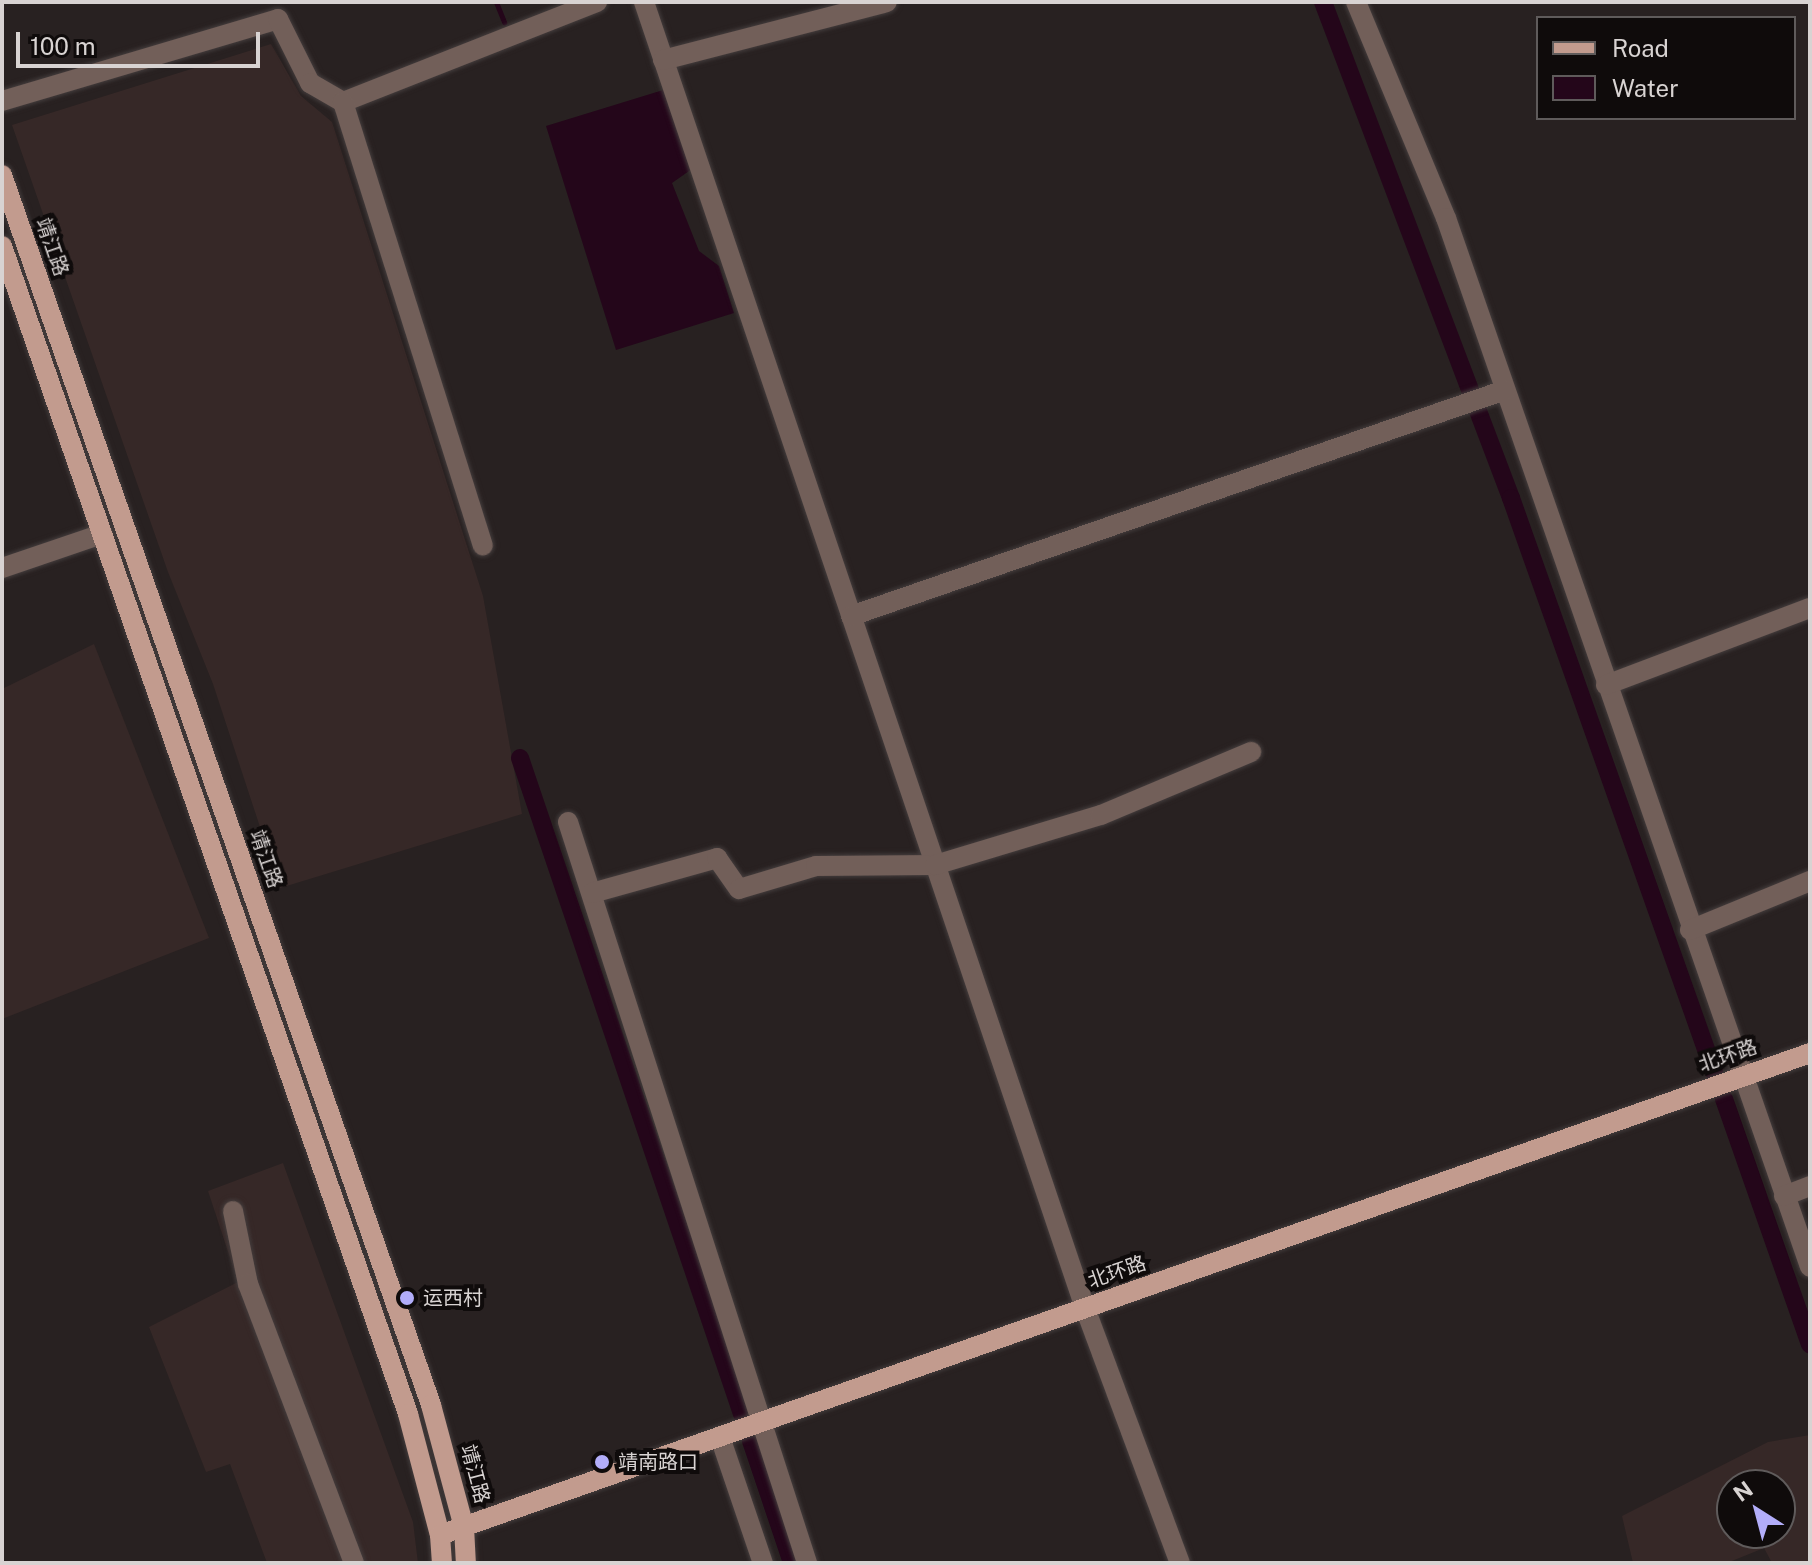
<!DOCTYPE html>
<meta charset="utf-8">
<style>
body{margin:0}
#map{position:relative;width:1812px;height:1565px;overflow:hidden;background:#282121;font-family:"Public Sans","Noto Sans SC",sans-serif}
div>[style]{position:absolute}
.built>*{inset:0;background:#362827}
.water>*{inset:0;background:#24061a}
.stream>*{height:5px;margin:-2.5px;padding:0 2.5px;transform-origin:2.5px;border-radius:2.5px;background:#24061a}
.canal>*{height:18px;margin:-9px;padding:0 9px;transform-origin:9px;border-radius:9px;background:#24061a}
.roads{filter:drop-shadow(0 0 2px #443d3d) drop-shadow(0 0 2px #443d3d)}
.minor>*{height:20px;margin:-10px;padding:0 10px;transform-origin:10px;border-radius:10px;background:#725f59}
.major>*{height:20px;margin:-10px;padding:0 10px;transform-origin:10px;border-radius:10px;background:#c29b8e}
.dots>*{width:22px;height:22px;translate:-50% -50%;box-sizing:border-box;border:4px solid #0f0b0b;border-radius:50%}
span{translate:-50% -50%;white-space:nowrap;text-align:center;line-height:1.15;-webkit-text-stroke:8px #0f0b0b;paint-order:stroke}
.street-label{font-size:20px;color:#d8d3d2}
.poi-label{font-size:20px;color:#d8d3d2}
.left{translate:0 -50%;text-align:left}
.frame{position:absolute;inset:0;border:4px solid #d8d3d2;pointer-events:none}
.legend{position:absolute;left:1536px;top:16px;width:260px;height:104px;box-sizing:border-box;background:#0f0b0b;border:2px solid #5f5b5b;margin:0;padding:10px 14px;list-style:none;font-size:24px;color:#d8d3d2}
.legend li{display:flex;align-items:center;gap:16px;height:40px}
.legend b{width:40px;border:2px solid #5f5b5b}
.north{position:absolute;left:1716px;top:1469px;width:80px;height:80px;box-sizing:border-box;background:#0f0b0b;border:2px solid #5f5b5b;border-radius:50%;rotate:324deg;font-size:22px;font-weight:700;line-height:32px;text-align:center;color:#d8d3d2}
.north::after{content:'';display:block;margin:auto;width:28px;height:36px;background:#b2adf9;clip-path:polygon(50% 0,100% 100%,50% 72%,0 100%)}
.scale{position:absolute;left:16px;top:32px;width:244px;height:36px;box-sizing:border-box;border:4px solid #d8d3d2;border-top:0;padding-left:10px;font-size:24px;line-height:28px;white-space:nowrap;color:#d8d3d2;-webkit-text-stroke:6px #0f0b0b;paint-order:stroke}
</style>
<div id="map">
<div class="built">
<div style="clip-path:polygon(271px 44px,301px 96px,332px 122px,483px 596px,522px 814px,280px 888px,213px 684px,168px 572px,12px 125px)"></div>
<div style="clip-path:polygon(94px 644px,209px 938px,2px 1019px,2px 689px)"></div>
<div style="clip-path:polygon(283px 1163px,413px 1522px,418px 1563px,267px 1563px,230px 1464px,206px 1472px,149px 1327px,238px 1282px,208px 1191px)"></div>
<div style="clip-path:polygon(evenodd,1810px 1435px,1810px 1563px,1772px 1563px,1764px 1548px,1727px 1563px,1633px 1563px,1622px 1516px,1768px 1442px,1810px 1435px,1780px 1485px,1780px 1533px,1732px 1533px,1732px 1485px,1780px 1485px)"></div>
</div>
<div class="water">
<div style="clip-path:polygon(673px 87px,699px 164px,672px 183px,699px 251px,719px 266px,734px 313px,616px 350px,546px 126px)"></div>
</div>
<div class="stream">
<div style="left:496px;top:2px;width:22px;rotate:68deg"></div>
</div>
<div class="canal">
<div style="left:1323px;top:2px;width:530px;rotate:69.24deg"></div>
<div style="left:1511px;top:498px;width:609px;rotate:70.52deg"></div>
<div style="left:520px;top:758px;width:693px;rotate:71.3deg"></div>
<div style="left:1724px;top:1099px;width:260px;rotate:70.7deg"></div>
<div style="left:751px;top:1441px;width:129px;rotate:71.4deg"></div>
</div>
<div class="roads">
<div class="minor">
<div style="left:644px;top:2px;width:1378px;rotate:71.34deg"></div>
<div style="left:1085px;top:1308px;width:272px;rotate:69.6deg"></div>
<div style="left:1356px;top:2px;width:234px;rotate:67.4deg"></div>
<div style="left:1446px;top:218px;width:1110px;rotate:70.86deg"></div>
<div style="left:663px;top:60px;width:231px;rotate:-14.5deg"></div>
<div style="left:2px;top:101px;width:288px;rotate:-16.5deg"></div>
<div style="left:278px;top:19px;width:72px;rotate:63.4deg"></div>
<div style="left:310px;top:83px;width:38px;rotate:30deg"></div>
<div style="left:343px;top:102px;width:273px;rotate:-21.5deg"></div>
<div style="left:343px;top:102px;width:465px;rotate:72.5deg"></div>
<div style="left:2px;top:568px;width:106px;rotate:-18.8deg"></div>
<div style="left:851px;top:616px;width:692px;rotate:-19.06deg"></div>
<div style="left:1606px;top:685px;width:218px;rotate:-20.7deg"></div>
<div style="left:568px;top:822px;width:779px;rotate:72.12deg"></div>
<div style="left:592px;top:893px;width:130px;rotate:-15.6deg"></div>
<div style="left:717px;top:858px;width:38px;rotate:55deg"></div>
<div style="left:739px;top:889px;width:80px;rotate:-16.6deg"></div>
<div style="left:816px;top:866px;width:119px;rotate:-0.5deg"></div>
<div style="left:935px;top:865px;width:173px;rotate:-16.8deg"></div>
<div style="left:1101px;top:815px;width:163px;rotate:-22.8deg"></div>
<div style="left:1690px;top:930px;width:130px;rotate:-22.2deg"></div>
<div style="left:1784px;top:1196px;width:28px;rotate:-21deg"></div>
<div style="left:233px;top:1211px;width:75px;rotate:78.4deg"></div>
<div style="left:248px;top:1284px;width:298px;rotate:69.2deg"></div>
<div style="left:720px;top:1437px;width:133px;rotate:71.2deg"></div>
</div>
<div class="major">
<div style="left:2px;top:175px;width:1303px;rotate:70.77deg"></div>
<div style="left:431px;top:1405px;width:126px;rotate:74.9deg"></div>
<div style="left:464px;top:1527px;width:36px;rotate:87deg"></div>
<div style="left:2px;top:246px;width:1237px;rotate:70.83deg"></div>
<div style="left:408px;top:1414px;width:125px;rotate:75.2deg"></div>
<div style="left:440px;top:1535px;width:28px;rotate:86deg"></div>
<div style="left:440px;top:1535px;width:1452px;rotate:-19.38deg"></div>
</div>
</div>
<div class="dots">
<div style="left:407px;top:1298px;background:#b2adf9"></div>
<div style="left:602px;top:1462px;background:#b2adf9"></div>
</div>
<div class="street-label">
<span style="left:52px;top:247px;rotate:71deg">靖江路</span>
<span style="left:266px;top:859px;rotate:71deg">靖江路</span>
<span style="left:1728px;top:1056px;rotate:-19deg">北环路</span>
<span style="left:1117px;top:1272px;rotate:-19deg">北环路</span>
<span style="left:475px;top:1474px;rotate:75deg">靖江路</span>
</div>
<div class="poi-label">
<span class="left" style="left:423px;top:1298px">运西村</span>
<span class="left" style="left:618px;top:1462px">靖南路口</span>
</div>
<div class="frame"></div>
<ul class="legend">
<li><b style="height:10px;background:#c29b8e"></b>Road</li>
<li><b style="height:22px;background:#24061a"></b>Water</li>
</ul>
<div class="north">N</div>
<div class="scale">100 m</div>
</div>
